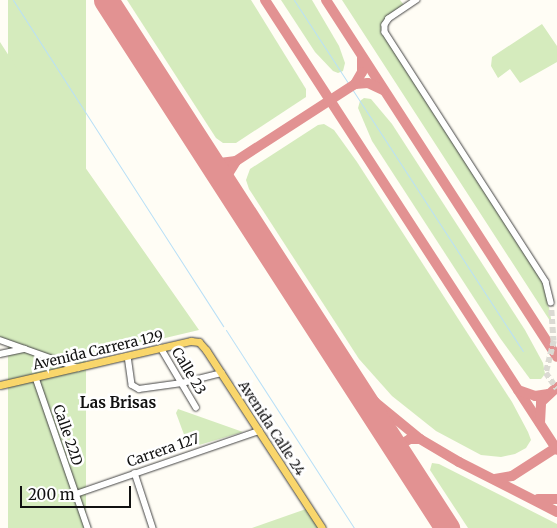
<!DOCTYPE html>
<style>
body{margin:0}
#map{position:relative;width:557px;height:528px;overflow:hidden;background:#fffdf5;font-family:Merriweather,serif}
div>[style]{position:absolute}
.green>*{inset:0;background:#d5ebbd;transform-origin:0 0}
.stream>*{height:1px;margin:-0.5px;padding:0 0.5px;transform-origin:0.5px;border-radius:0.5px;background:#b9e0f7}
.taxiway>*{height:10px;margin:-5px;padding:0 5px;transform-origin:5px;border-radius:5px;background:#e29292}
.runway>*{height:25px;margin:-12.5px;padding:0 12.5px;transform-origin:12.5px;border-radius:12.5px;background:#e29292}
.minor-tunnel>*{height:5.5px;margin-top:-2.75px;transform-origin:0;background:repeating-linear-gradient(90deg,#dbdad3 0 5.5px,transparent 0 8.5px)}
.roads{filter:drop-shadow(0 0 1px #444) drop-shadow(0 0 1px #444)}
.minor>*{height:5.5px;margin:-2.75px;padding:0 2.75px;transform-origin:2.75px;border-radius:2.75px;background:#fff}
.major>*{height:7px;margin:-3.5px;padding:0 3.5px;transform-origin:3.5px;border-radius:3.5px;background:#f9d66b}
span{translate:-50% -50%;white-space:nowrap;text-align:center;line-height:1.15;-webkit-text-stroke:5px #fff;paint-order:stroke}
.street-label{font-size:14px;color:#111}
.neighbourhood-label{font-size:15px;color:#111;font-weight:700}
.scale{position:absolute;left:20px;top:486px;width:111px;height:22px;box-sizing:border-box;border:2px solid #111;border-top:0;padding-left:6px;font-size:15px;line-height:18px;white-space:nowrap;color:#111;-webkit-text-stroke:4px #fff;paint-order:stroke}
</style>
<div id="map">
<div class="green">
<div style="left:8px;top:0;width:78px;height:629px"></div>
<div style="clip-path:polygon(127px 0,251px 0,306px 89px,306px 97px,236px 143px,223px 143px,216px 138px)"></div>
<div style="clip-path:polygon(281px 0,312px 0,339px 46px,345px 63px,343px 71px,338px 73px,333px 71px,315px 52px)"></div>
<div style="clip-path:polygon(342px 0,400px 0,404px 5px,384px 21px,382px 29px,384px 35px,545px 285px,552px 324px)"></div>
<div style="clip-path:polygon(542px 24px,557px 46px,557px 62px,520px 83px,510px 69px,498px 78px,491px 66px,492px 57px)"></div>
<div style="clip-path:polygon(0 42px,31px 90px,199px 330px,68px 361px,0 337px)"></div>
<div style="clip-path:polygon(364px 98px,371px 99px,392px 124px,525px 330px,543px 363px,545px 374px,541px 379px,530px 379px,500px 338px,372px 141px,358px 108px,360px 101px)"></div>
<div style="clip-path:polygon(324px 124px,334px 130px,357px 162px,512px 402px,528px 432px,531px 440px,526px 448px,515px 454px,501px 457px,481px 455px,436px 431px,392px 396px,359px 359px,249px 189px,246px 180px,250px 169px,318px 125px)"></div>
<div style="clip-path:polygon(178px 409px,243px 432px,189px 448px,176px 413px)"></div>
<div style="clip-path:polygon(432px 463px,439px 464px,557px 524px,557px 528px,468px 528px,430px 470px)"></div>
<div style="clip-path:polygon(306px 509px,318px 528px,252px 528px)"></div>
</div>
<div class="stream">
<div style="left:13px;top:0;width:388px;rotate:57.2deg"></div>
<div style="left:294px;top:0;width:419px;rotate:56.9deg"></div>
<div style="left:226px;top:330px;width:236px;rotate:57.1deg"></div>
</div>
<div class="taxiway">
<div style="left:265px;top:0;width:536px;rotate:57.02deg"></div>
<div style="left:326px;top:0;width:425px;rotate:57.1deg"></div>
<div style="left:362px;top:58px;width:14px;rotate:90deg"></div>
<div style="left:362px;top:72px;width:14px;rotate:120deg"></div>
<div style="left:355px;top:84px;width:13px;rotate:-4deg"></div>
<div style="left:368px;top:83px;width:17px;rotate:25deg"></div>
<div style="left:205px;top:154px;width:17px;rotate:31deg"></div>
<div style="left:220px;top:163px;width:16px;rotate:-7deg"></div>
<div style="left:229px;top:191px;width:17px;rotate:-93deg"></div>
<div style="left:228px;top:174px;width:15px;rotate:-58deg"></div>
<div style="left:236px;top:161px;width:142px;rotate:-32.9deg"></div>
<div style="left:345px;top:370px;width:44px;rotate:46.8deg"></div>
<div style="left:375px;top:402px;width:58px;rotate:39.4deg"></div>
<div style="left:420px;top:439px;width:45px;rotate:30.5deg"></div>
<div style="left:459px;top:462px;width:110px;rotate:27deg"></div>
<div style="left:518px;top:390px;width:18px;rotate:19deg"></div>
<div style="left:535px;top:396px;width:12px;rotate:-9deg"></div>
<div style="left:540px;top:423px;width:21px;rotate:-87deg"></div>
<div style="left:541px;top:402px;width:22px;rotate:-43deg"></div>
<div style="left:405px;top:462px;width:15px;rotate:-106deg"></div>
<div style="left:401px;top:448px;width:5px;rotate:-68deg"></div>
<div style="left:403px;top:443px;width:8px;rotate:-30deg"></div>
<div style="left:410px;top:439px;width:10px"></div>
<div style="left:495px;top:479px;width:17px;rotate:-10deg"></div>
<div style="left:512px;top:476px;width:54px;rotate:-32.8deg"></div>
<div style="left:538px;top:499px;width:19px"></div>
</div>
<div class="runway">
<div style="left:106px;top:0;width:629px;rotate:57.14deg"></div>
</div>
<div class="minor-tunnel">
<div style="left:551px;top:302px;width:39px;rotate:86deg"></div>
<div style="left:554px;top:341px;width:33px;rotate:104deg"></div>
<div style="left:546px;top:373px;width:19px;rotate:55deg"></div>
</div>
<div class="roads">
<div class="minor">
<div style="left:417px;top:0;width:34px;rotate:146deg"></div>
<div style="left:389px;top:19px;width:7px;rotate:124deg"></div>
<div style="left:385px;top:25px;width:7px;rotate:90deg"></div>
<div style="left:385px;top:32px;width:297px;rotate:57.2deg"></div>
<div style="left:546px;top:282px;width:21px;rotate:76deg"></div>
<div style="left:0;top:340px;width:83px;rotate:19.7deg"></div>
<div style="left:161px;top:348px;width:69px;rotate:59.3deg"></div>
<div style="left:0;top:354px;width:25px;rotate:-12deg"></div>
<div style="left:128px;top:356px;width:29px;rotate:82deg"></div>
<div style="left:132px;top:385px;width:8px;rotate:30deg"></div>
<div style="left:139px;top:389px;width:43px;rotate:-7.9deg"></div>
<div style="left:182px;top:383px;width:41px;rotate:-14deg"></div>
<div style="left:36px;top:378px;width:159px;rotate:70.9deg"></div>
<div style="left:135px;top:473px;width:58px;rotate:71.9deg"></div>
<div style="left:76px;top:494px;width:194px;rotate:-19deg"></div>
</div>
<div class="major">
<div style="left:0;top:385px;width:196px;rotate:-13deg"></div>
<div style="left:191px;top:341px;width:8px;rotate:7deg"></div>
<div style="left:199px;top:342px;width:11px;rotate:49deg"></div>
<div style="left:206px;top:350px;width:212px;rotate:56.9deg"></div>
</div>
</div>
<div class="street-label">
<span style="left:98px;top:350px;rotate:-13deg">Avenida Carrera 129</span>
<span style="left:189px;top:371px;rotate:59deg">Calle 23</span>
<span style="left:272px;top:428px;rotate:57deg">Avenida Calle 24</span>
<span style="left:68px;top:435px;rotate:71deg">Calle 22D</span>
<span style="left:163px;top:450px;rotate:-19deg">Carrera 127</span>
</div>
<div class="neighbourhood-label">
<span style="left:118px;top:403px">Las Brisas</span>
</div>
<div class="scale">200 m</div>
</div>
